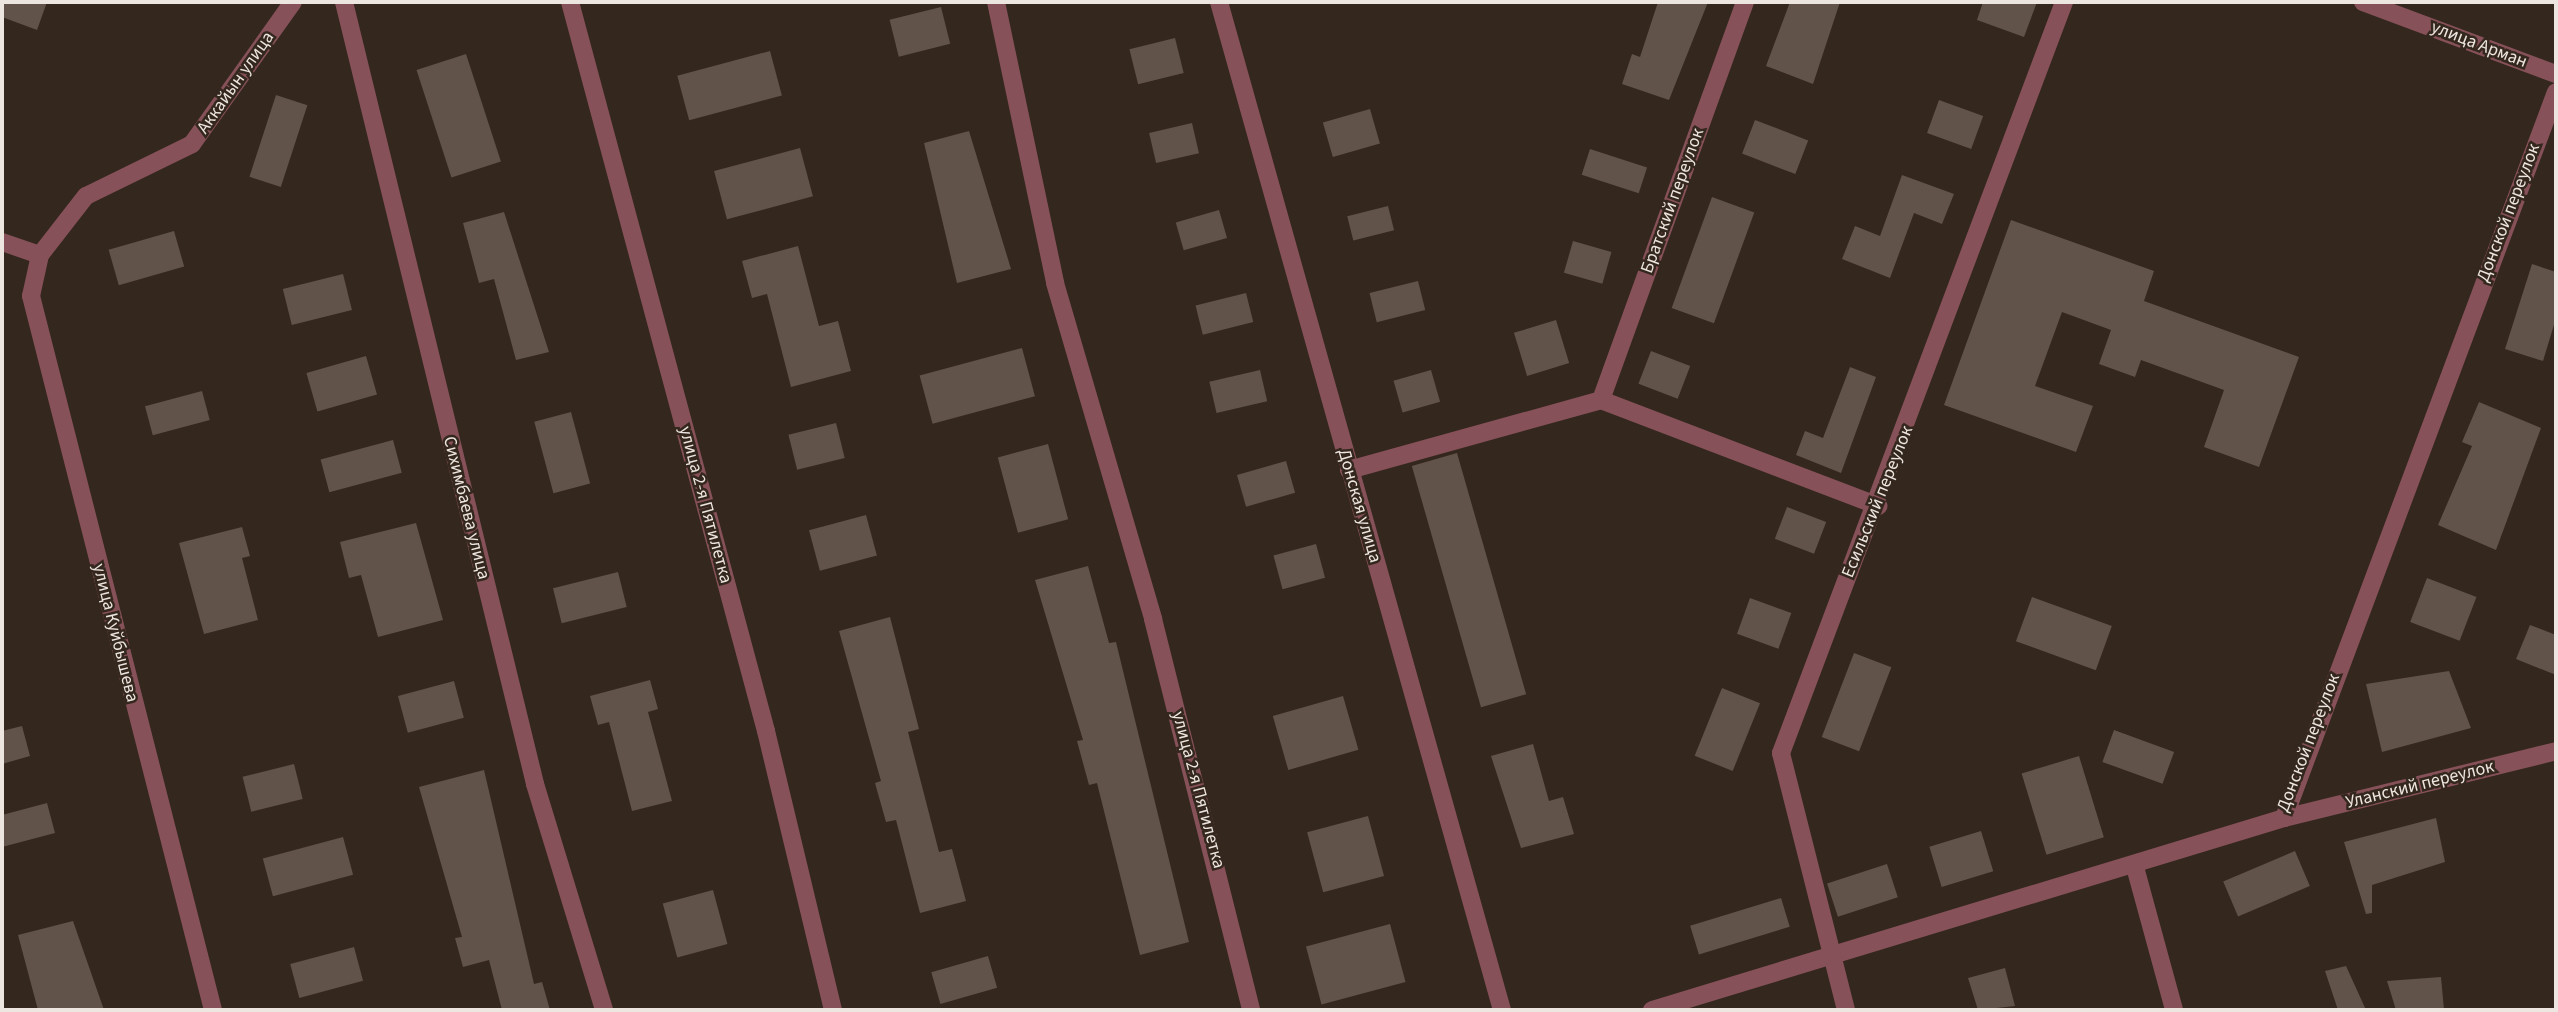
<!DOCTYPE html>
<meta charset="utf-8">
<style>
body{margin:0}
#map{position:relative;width:2558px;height:1012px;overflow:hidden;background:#34271e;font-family:"Source Sans 3",sans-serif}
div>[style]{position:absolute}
.building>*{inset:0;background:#615349;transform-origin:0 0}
.minor>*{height:18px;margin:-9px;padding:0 9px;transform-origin:9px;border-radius:9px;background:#865159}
.tertiary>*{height:18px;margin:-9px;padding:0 9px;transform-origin:9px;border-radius:9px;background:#865159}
span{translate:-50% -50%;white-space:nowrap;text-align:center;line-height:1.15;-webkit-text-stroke:5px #34271e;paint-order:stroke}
.street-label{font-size:18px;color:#ede5df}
.frame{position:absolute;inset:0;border:4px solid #ede5df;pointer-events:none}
</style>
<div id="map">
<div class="building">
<div style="clip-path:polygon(2px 2px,47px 2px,37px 30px,2px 17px)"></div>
<div style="clip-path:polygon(1658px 2px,1708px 2px,1669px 100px,1622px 84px,1632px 54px,1640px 57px)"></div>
<div style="clip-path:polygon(1790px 2px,1840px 2px,1813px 84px,1766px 66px)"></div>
<div style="clip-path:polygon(1983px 2px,2037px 2px,2024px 37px,1977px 20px)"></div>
<div style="left:941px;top:7px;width:38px;height:53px;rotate:76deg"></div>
<div style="left:1175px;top:38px;width:36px;height:47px;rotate:76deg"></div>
<div style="left:770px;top:51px;width:46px;height:96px;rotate:75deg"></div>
<div style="left:466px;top:54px;width:113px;height:52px;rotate:72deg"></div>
<div style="left:276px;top:95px;width:33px;height:86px;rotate:18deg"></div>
<div style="left:1939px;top:100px;width:47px;height:35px;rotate:20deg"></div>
<div style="left:1370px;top:109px;width:36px;height:49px;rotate:74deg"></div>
<div style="left:1755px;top:120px;width:57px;height:36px;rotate:21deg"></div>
<div style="left:1192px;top:123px;width:31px;height:44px;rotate:77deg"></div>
<div style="clip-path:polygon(969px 131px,1011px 269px,957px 283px,924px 143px)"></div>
<div style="left:800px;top:148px;width:50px;height:89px;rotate:75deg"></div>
<div style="left:1590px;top:149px;width:60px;height:27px;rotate:18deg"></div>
<div style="clip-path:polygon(1902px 175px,1954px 194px,1942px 224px,1914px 213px,1890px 278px,1842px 259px,1855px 226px,1880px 236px)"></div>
<div style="left:1712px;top:197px;width:45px;height:118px;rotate:20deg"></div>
<div style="left:1388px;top:206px;width:25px;height:42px;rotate:76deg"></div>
<div style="left:1219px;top:210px;width:29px;height:45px;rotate:74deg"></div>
<div style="clip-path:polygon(504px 212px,549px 352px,516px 360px,494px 279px,479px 283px,463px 223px)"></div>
<div style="clip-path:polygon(2011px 220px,2154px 271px,2144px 301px,2299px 357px,2259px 467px,2204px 447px,2224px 390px,2141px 360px,2135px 377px,2099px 364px,2111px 330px,2062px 312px,2035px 386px,2093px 406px,2076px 452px,1944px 405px)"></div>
<div style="left:174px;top:231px;width:37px;height:68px;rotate:74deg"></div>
<div style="left:1573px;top:241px;width:40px;height:33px;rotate:16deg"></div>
<div style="clip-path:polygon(798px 246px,819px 326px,838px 321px,851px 371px,791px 387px,767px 294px,752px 298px,742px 261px)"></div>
<div style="clip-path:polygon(2532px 264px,2556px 272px,2556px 318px,2543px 361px,2505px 349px)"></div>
<div style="left:343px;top:274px;width:37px;height:62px;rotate:76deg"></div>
<div style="left:1418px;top:281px;width:30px;height:50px;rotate:76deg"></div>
<div style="left:1246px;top:293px;width:30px;height:52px;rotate:76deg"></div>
<div style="left:1556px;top:320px;width:45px;height:44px;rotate:73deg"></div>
<div style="left:1022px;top:348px;width:50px;height:106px;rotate:75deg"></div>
<div style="left:1651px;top:351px;width:42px;height:35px;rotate:21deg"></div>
<div style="left:366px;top:356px;width:40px;height:62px;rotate:74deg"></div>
<div style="clip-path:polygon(1850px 367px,1876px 377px,1841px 473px,1796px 455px,1805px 431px,1823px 438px)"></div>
<div style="left:1260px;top:370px;width:32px;height:52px;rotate:77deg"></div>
<div style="left:1431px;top:370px;width:33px;height:39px;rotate:74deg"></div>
<div style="left:202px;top:391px;width:30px;height:59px;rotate:75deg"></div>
<div style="clip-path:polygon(2479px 402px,2541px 428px,2496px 550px,2438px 525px,2472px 446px,2462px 442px)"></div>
<div style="left:571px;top:412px;width:74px;height:38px;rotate:75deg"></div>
<div style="left:836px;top:423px;width:36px;height:49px;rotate:76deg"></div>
<div style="left:393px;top:440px;width:34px;height:75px;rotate:75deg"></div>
<div style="left:1048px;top:444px;width:78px;height:52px;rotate:75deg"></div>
<div style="left:1457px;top:453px;width:251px;height:47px;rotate:74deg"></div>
<div style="left:1286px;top:461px;width:33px;height:51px;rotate:74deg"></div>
<div style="left:1787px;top:507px;width:42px;height:34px;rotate:21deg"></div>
<div style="left:866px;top:515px;width:42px;height:59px;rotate:75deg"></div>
<div style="clip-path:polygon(416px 523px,443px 620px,378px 637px,361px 575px,349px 578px,340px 542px)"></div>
<div style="clip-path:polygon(242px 527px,250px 556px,242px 558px,258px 620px,204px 634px,179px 543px)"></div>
<div style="left:1316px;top:544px;width:35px;height:44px;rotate:75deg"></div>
<div style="clip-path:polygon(1088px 566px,1109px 643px,1116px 642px,1189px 942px,1140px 955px,1097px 783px,1089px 785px,1077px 741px,1083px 740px,1035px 580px)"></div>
<div style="left:618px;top:572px;width:36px;height:67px;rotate:76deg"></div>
<div style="left:2427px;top:578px;width:53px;height:47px;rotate:21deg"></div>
<div style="left:2032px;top:597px;width:85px;height:47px;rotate:20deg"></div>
<div style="left:1750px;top:598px;width:44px;height:38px;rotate:20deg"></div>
<div style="clip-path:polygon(890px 617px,919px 729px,908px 732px,939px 852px,952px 849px,966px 901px,920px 913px,896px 820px,886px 822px,875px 783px,881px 781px,839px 631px)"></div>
<div style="clip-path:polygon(2530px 625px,2556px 635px,2556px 675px,2516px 659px)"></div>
<div style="left:1854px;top:653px;width:40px;height:90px;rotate:21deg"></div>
<div style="clip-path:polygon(2449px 671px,2471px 728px,2382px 752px,2366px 684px)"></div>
<div style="clip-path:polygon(650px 680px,658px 709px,648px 712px,672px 801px,632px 811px,609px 722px,598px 725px,590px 696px)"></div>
<div style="left:454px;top:681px;width:38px;height:58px;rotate:75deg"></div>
<div style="left:1722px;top:688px;width:41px;height:73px;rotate:22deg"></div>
<div style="left:1343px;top:696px;width:56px;height:73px;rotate:74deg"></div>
<div style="clip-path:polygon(22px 726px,30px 756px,2px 764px,2px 731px)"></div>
<div style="left:2114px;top:730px;width:64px;height:34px;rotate:20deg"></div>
<div style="clip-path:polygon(1533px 744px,1549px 801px,1563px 797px,1574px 834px,1521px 848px,1491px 756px)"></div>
<div style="left:2079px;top:756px;width:85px;height:60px;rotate:73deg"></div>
<div style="left:294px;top:764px;width:36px;height:53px;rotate:76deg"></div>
<div style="clip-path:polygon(484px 770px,534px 984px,542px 982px,550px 1010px,502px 1010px,489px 960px,463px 967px,455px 938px,462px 937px,419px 787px)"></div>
<div style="clip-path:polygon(47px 803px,55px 833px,2px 847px,2px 815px)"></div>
<div style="left:1368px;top:816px;width:62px;height:63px;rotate:75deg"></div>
<div style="clip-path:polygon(2436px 818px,2445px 862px,2372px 885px,2372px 913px,2366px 914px,2344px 842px)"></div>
<div style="left:1981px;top:831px;width:42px;height:54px;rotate:73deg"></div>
<div style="left:343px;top:837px;width:39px;height:83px;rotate:75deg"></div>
<div style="left:2295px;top:851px;width:38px;height:78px;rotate:67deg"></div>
<div style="left:1887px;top:864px;width:35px;height:63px;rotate:72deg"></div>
<div style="left:713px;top:890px;width:56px;height:52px;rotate:75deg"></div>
<div style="left:1781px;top:898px;width:30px;height:95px;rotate:73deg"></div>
<div style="clip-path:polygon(73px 921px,104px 1010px,38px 1010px,18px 935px)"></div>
<div style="left:1390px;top:924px;width:60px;height:87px;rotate:75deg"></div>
<div style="left:354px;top:947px;width:35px;height:66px;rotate:75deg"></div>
<div style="left:988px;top:956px;width:33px;height:59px;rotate:74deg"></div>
<div style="clip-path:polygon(2346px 966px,2366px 1010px,2338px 1010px,2325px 971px)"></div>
<div style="clip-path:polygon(2005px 968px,2015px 1006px,1978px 1010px,1968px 978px)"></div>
<div style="clip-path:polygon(2441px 977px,2444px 1010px,2396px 1010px,2387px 981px)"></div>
</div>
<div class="minor">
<div style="left:344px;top:2px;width:805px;rotate:76.27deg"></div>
<div style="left:535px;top:784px;width:236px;rotate:73deg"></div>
<div style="left:570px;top:2px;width:755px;rotate:74.95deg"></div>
<div style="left:766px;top:731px;width:287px;rotate:76.5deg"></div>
<div style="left:996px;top:2px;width:287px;rotate:78.1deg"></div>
<div style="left:1055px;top:283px;width:350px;rotate:73.7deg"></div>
<div style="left:1153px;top:619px;width:403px;rotate:75.9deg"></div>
<div style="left:1219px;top:2px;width:1047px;rotate:74.32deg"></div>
<div style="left:1745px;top:2px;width:423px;rotate:109.9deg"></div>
<div style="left:1601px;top:400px;width:297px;rotate:20.9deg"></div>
<div style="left:2px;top:242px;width:40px;rotate:18.9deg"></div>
<div style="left:1349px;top:470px;width:262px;rotate:-15.5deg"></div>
<div style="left:2284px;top:818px;width:280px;rotate:-13.8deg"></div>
<div style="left:2135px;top:867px;width:148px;rotate:74.7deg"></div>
<div style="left:213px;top:1010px;width:737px;rotate:-104.3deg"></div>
<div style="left:31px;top:296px;width:42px;rotate:-77.6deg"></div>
<div style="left:40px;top:255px;width:75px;rotate:-52.1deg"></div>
<div style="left:86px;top:196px;width:118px;rotate:-26.1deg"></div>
<div style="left:192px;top:144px;width:174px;rotate:-54.6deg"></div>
<div style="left:1652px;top:1010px;width:661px;rotate:-16.9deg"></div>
<div style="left:2284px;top:818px;width:775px;rotate:-69.46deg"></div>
<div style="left:1846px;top:1010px;width:265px;rotate:-104.2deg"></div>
<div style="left:1781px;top:753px;width:803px;rotate:-69.35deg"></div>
</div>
<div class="tertiary">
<div style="left:2363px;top:2px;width:206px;rotate:20.5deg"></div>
</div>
<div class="street-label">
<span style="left:2479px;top:45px;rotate:21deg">улица Арман</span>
<span style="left:236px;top:83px;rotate:-55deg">Аккайын улица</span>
<span style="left:1673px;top:201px;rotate:-70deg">Братский переулок</span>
<span style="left:2509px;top:213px;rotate:-69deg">Донской переулок</span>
<span style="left:1878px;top:502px;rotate:-68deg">Есильский переулок</span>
<span style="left:705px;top:505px;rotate:75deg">улица 2-я Пятилетка</span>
<span style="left:1359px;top:506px;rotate:74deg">Донская улица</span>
<span style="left:466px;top:508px;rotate:76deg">Сихимбаева улица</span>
<span style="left:115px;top:633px;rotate:76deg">улица Куйбышева</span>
<span style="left:2309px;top:743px;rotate:-69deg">Донской переулок</span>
<span style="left:2420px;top:785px;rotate:-14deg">Уланский переулок</span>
<span style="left:1198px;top:790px;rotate:75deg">улица 2-я Пятилетка</span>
</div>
<div class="frame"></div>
</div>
